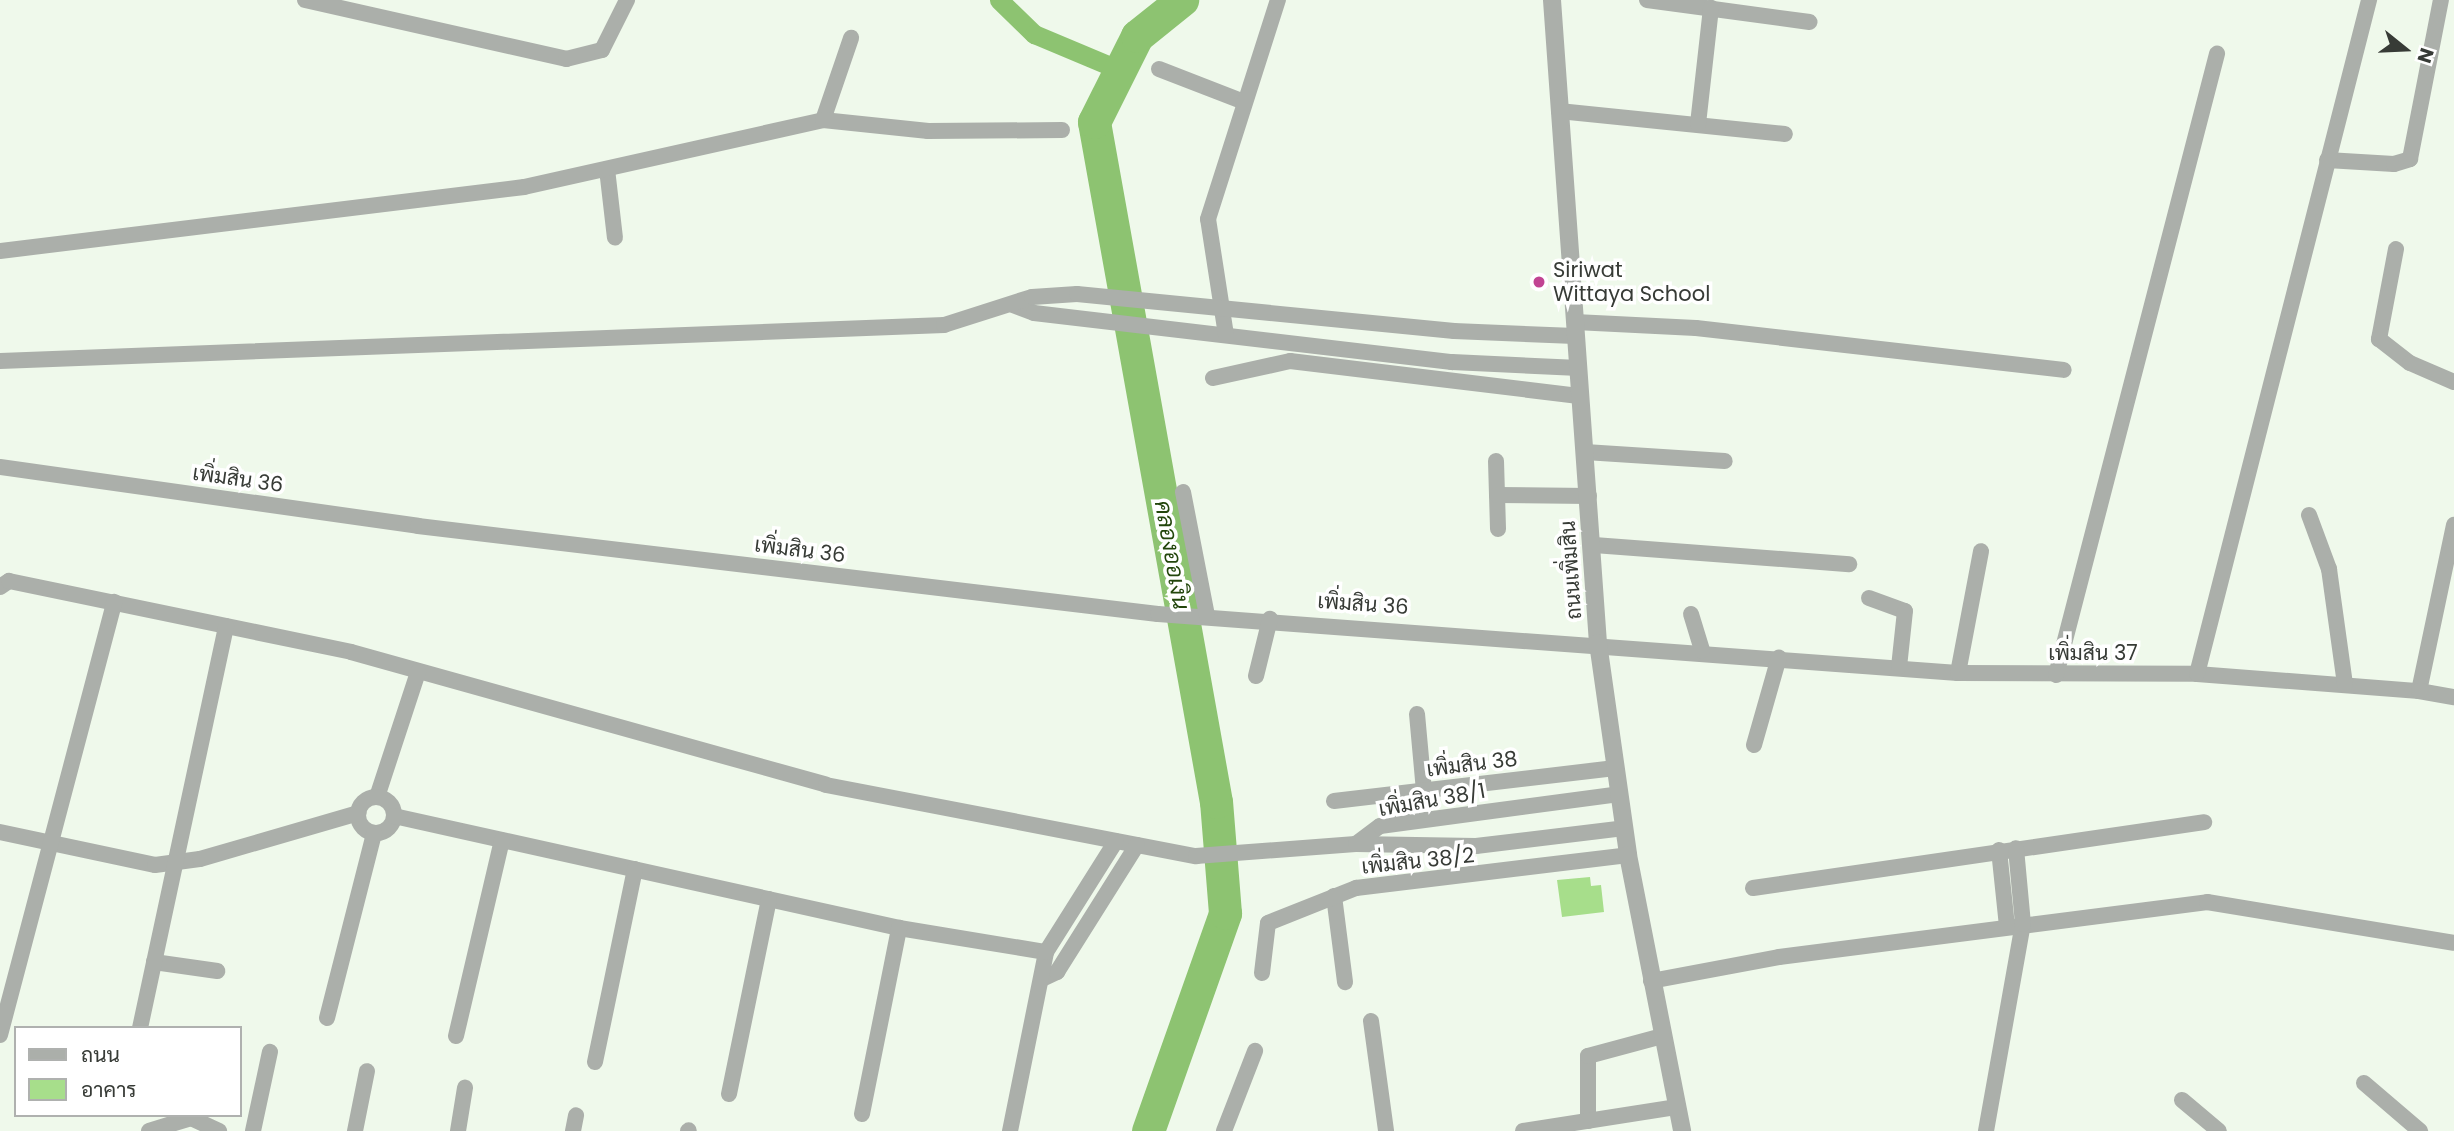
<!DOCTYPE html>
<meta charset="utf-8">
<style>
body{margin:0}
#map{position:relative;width:2454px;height:1131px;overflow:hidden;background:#eff9eb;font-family:Poppins,Sarabun,sans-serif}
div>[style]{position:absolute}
.canal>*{height:19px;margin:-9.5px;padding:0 9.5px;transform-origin:9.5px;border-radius:9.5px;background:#8dc371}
.river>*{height:33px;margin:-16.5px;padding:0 16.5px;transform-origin:16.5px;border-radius:16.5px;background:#8dc371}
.building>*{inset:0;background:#a7de8b}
.minor>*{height:16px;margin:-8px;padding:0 8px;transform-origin:8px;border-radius:8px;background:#abafaa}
.minor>.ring{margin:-8px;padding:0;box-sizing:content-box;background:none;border:16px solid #abafaa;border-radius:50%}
.tertiary>*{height:18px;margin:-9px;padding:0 9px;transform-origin:9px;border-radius:9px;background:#abafaa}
.dots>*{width:19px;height:19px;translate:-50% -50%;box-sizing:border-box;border:4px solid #fff;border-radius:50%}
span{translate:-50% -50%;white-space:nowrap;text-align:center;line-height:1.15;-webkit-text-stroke:7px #fff;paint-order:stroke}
.poi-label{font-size:21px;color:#373b36}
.left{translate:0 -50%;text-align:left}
.street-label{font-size:21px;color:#373b36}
.water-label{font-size:23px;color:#23460c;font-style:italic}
.legend{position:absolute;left:14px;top:1026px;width:228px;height:91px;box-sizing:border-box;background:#fff;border:2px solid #afb1af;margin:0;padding:9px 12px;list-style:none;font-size:21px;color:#373b36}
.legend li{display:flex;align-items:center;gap:14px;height:35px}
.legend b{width:35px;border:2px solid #afb1af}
.north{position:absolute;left:2370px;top:14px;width:70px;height:70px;-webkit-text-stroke:5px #fff;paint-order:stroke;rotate:108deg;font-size:19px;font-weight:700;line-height:28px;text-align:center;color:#373b36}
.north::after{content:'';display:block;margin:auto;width:24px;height:32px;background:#373b36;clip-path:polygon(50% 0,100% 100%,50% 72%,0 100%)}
</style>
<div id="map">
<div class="canal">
<div style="left:999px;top:0;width:49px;rotate:44.2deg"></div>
<div style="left:1034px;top:34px;width:93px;rotate:22.7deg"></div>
</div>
<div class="river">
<div style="left:1148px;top:1131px;width:231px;rotate:-70.5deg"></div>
<div style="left:1225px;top:913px;width:111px;rotate:-94.6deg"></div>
<div style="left:1216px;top:802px;width:691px;rotate:-100.17deg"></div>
<div style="left:1094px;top:122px;width:96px;rotate:-63.4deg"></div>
<div style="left:1137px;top:36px;width:58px;rotate:-38.7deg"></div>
</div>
<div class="building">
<div style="clip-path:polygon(1590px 877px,1591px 886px,1601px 885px,1604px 912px,1562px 917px,1557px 880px)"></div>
</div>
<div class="minor">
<div style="left:305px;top:0;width:268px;rotate:12.7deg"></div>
<div style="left:566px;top:59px;width:37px;rotate:-14deg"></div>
<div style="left:602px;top:50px;width:56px;rotate:-63.4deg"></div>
<div style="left:1647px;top:0;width:164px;rotate:7.7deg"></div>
<div style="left:1159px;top:69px;width:91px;rotate:21.2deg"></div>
<div style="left:1559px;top:111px;width:227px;rotate:5.8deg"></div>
<div style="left:823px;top:120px;width:87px;rotate:-71.1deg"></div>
<div style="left:1698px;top:124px;width:117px;rotate:-83.6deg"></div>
<div style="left:2327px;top:160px;width:67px;rotate:3.4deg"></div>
<div style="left:2394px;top:164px;width:17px;rotate:-17deg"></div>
<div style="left:2410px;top:159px;width:162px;rotate:-79deg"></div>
<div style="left:607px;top:169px;width:69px;rotate:83.4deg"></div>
<div style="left:2396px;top:249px;width:92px;rotate:100.7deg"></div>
<div style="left:2379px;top:339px;width:39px;rotate:38deg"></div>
<div style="left:2410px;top:363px;width:48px;rotate:23.4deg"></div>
<div style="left:0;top:251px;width:528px;rotate:-6.96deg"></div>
<div style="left:524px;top:187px;width:306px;rotate:-12.6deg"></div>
<div style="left:823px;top:120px;width:106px;rotate:6deg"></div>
<div style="left:928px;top:131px;width:134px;rotate:-0.4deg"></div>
<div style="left:1013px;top:305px;width:22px;rotate:21deg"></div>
<div style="left:1034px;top:313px;width:421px;rotate:6.7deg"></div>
<div style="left:1452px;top:362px;width:127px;rotate:2.7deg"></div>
<div style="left:1575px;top:322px;width:121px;rotate:2.8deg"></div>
<div style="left:1696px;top:328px;width:370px;rotate:6.5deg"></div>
<div style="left:1226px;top:335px;width:117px;rotate:-98.8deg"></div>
<div style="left:1208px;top:219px;width:230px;rotate:-72.3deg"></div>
<div style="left:0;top:361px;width:945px;rotate:-2.18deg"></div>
<div style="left:944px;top:325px;width:92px;rotate:-17.7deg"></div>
<div style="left:1032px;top:297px;width:45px;rotate:-3.8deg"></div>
<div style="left:1077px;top:294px;width:379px;rotate:5.6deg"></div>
<div style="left:1454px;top:331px;width:121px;rotate:2.4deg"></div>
<div style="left:1213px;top:378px;width:79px;rotate:-12.4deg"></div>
<div style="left:1290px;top:361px;width:293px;rotate:6.9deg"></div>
<div style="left:1585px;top:452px;width:140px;rotate:3.7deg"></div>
<div style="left:1496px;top:461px;width:68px;rotate:88.3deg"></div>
<div style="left:0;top:467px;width:422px;rotate:8deg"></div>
<div style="left:418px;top:526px;width:745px;rotate:6.78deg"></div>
<div style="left:1158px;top:614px;width:802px;rotate:4.22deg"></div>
<div style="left:1958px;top:673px;width:239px;rotate:0.2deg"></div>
<div style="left:2197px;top:674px;width:223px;rotate:4.4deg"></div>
<div style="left:2419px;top:691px;width:170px;rotate:-78.1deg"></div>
<div style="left:1183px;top:492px;width:126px;rotate:79deg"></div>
<div style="left:1497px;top:495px;width:92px;rotate:0.6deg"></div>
<div style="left:2309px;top:515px;width:58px;rotate:69.7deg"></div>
<div style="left:2329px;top:569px;width:117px;rotate:82.1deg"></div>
<div style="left:1594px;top:545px;width:256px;rotate:4.3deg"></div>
<div style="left:0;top:587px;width:11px;rotate:-34deg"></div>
<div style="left:9px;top:581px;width:349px;rotate:11.7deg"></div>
<div style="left:351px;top:652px;width:493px;rotate:15.6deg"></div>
<div style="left:826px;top:785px;width:377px;rotate:10.9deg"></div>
<div style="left:1196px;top:856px;width:160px;rotate:-4.3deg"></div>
<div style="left:1356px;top:844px;width:120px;rotate:1deg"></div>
<div style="left:1476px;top:846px;width:149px;rotate:-6.9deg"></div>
<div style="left:1869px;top:598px;width:38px;rotate:20deg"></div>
<div style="left:1905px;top:611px;width:56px;rotate:96.1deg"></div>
<div style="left:1691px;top:614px;width:38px;rotate:73deg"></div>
<div style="left:1958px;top:673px;width:124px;rotate:-79.3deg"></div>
<div style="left:2197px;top:674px;width:696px;rotate:-75.68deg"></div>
<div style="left:2056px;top:675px;width:642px;rotate:-75.47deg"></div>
<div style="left:1256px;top:676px;width:59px;rotate:-76.2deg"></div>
<div style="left:2419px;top:691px;width:36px;rotate:10deg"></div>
<div style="left:1417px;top:714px;width:77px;rotate:84.8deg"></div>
<div style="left:1754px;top:745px;width:91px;rotate:-74.1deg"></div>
<div style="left:377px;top:797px;width:132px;rotate:-71.8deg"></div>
<div class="ring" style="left:358px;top:797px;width:20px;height:20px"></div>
<div style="left:1334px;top:801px;width:283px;rotate:-6.7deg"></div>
<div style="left:394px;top:816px;width:517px;rotate:12.5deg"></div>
<div style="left:899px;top:928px;width:149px;rotate:9.3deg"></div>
<div style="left:0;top:832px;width:158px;rotate:12deg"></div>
<div style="left:155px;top:865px;width:45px;rotate:-7.6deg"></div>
<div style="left:200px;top:859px;width:165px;rotate:-16.2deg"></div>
<div style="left:1356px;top:844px;width:30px;rotate:-37deg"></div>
<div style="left:1380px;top:826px;width:241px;rotate:-7.6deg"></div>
<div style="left:1999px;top:850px;width:76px;rotate:84deg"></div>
<div style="left:1753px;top:888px;width:456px;rotate:-8.3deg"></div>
<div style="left:1334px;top:896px;width:87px;rotate:82.7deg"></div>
<div style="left:154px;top:962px;width:64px;rotate:8.1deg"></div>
<div style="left:1262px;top:973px;width:50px;rotate:-83.2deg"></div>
<div style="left:1268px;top:923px;width:95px;rotate:-21.7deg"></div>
<div style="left:1356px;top:888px;width:274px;rotate:-6.9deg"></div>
<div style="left:1042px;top:979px;width:17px;rotate:-25deg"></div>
<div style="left:1057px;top:972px;width:150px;rotate:-57.8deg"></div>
<div style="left:1651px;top:981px;width:130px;rotate:-10.6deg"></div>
<div style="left:1779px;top:957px;width:432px;rotate:-7.3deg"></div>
<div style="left:2207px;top:902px;width:250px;rotate:9.4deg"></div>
<div style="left:327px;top:1018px;width:191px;rotate:-75.7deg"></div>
<div style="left:1371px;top:1021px;width:111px;rotate:82.2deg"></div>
<div style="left:140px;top:1028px;width:411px;rotate:-77.9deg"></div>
<div style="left:0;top:1035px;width:448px;rotate:-75.2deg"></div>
<div style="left:456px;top:1036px;width:201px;rotate:-76.8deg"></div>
<div style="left:595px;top:1062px;width:197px;rotate:-78.3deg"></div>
<div style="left:2364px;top:1083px;width:74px;rotate:40.6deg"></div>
<div style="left:729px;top:1094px;width:199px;rotate:-78.4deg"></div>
<div style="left:2182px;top:1100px;width:48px;rotate:40deg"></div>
<div style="left:862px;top:1114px;width:190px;rotate:-78.7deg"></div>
<div style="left:1588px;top:1121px;width:65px;rotate:-90deg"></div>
<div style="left:1588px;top:1056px;width:77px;rotate:-15.1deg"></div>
<div style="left:149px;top:1131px;width:44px;rotate:-17.2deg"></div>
<div style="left:191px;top:1118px;width:31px;rotate:25deg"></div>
<div style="left:253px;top:1131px;width:81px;rotate:-77.9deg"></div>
<div style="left:355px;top:1131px;width:61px;rotate:-78.7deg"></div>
<div style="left:458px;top:1131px;width:44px;rotate:-80.8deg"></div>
<div style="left:573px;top:1131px;width:16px;rotate:-79deg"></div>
<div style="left:688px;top:1131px;width:1px;rotate:-45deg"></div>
<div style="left:1010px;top:1131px;width:183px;rotate:-78.6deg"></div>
<div style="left:1046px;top:952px;width:131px;rotate:-57.8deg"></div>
<div style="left:1224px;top:1131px;width:86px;rotate:-68.8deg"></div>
<div style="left:1523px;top:1131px;width:156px;rotate:-8.9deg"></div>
<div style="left:1986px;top:1131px;width:210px;rotate:-79.9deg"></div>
<div style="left:2023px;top:924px;width:76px;rotate:-95.3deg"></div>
</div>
<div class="tertiary">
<div style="left:1552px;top:0;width:645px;rotate:85.91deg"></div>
<div style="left:1598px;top:643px;width:214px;rotate:81.9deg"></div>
<div style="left:1628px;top:855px;width:281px;rotate:78.9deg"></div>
</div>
<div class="dots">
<div style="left:1539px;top:282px;background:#c14492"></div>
</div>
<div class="poi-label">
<span class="left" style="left:1553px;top:282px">Siriwat<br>Wittaya School</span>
</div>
<div class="street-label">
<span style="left:238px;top:479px;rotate:8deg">เพิ่มสิน 36</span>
<span style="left:800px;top:550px;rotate:7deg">เพิ่มสิน 36</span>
<span style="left:1571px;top:570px;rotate:-94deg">ถนนเพิ่มสิน</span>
<span style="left:1363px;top:604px;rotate:4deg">เพิ่มสิน 36</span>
<span style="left:2093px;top:653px">เพิ่มสิน 37</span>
<span style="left:1472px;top:764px;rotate:-7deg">เพิ่มสิน 38</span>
<span style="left:1432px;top:800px;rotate:-10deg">เพิ่มสิน 38/1</span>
<span style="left:1418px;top:861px;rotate:-6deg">เพิ่มสิน 38/2</span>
</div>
<div class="water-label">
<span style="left:1172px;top:555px;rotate:80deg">คลองออเงิน</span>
</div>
<ul class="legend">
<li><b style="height:9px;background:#abafaa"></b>ถนน</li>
<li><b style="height:19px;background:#a7de8b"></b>อาคาร</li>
</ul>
<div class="north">N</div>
</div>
